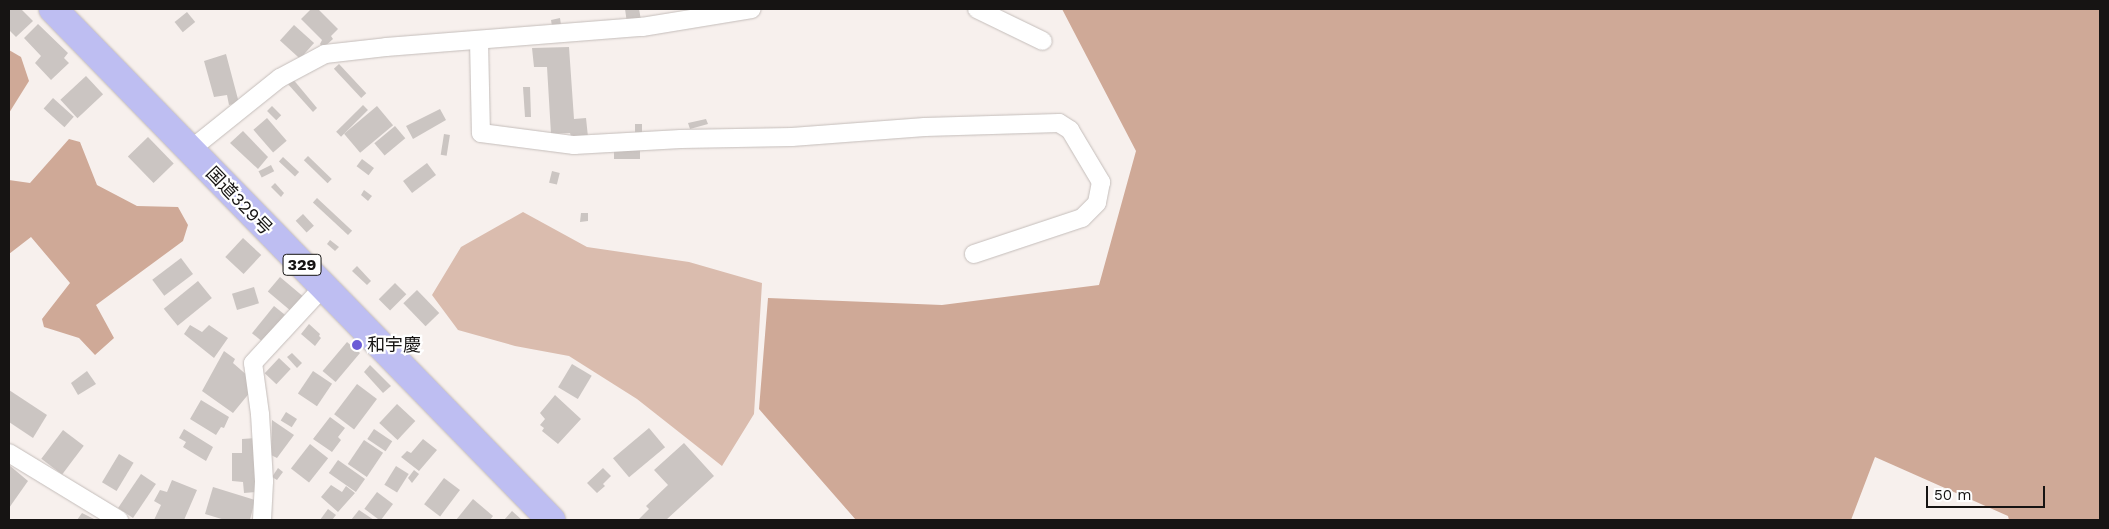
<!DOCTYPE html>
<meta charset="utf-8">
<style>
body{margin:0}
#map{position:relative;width:2109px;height:529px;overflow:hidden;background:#f7f0ed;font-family:"Work Sans","Noto Sans JP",sans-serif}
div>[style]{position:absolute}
.green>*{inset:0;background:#dabcae}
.forest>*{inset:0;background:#cfa997}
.building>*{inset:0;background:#cbc5c2;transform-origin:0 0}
.roads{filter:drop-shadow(0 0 1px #c4bdba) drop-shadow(0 0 1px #c4bdba)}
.minor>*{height:18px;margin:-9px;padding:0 9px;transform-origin:9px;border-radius:9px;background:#fff}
.trunk>*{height:28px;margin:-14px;padding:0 14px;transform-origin:14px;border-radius:14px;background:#bebef2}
.dots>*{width:14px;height:14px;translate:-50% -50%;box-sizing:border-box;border:2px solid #fff;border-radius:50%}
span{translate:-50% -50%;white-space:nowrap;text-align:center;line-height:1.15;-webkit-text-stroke:4.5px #fff;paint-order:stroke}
.shield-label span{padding:1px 4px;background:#fff;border:1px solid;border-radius:4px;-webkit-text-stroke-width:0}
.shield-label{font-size:16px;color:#161413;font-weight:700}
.street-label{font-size:18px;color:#161413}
.poi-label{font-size:18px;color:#161413}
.left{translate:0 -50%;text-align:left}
.frame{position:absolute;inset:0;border:10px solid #161413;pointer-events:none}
.scale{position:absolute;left:1926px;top:486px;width:119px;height:22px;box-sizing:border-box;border:2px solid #161413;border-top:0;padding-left:6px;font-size:15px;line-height:18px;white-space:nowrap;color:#161413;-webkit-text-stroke:4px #fff;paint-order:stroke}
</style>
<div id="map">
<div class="green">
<div style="clip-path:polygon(523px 212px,587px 247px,689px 262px,762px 283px,754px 414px,722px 466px,637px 399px,569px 356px,515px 346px,458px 330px,432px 295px,461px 247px)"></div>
</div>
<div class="forest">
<div style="clip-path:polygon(1062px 9px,2100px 9px,2100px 520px,2009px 520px,2008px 516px,1875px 457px,1851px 520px,856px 520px,759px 409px,768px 298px,942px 305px,1099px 285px,1136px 151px)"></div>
<div style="clip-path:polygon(9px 50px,21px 57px,29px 81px,9px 113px)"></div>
<div style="clip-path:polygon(69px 139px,80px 142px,97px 185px,137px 206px,178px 207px,188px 225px,183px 241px,96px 305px,114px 338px,95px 355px,79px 338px,44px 327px,42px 319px,70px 283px,31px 237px,9px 254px,9px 180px,30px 183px)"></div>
</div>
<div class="building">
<div style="clip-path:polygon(9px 9px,21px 9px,33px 21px,16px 37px,9px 30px)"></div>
<div style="clip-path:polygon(311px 9px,318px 9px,338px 29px,331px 36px,333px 39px,323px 48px,320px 44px,322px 40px,301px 19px)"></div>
<div style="clip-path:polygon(625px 9px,639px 9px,641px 20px,627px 23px)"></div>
<div style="left:187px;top:12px;width:13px;height:16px;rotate:51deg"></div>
<div style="clip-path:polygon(560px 18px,562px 32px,553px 32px,551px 20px)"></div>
<div style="clip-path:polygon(38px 24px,68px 53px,64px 58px,69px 63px,51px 80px,35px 63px,41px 56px,24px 38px)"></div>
<div style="left:294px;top:25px;width:27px;height:21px;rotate:42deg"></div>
<div style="clip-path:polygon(569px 47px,574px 119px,586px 118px,588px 137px,572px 139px,570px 133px,551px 134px,547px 67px,534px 67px,532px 48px)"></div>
<div style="clip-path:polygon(226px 54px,239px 103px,229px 105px,227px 95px,214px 97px,204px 61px)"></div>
<div style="left:339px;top:64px;width:40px;height:7px;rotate:47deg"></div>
<div style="left:86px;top:76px;width:25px;height:35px;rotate:47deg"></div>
<div style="clip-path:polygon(292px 78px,317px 108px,313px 112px,287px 83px)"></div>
<div style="clip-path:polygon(523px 87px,530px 87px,531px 117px,525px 117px)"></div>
<div style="left:53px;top:98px;width:28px;height:14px;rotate:42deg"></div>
<div style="left:363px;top:105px;width:7px;height:38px;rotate:45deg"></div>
<div style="left:272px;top:106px;width:13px;height:7px;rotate:45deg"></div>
<div style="left:377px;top:106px;width:25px;height:43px;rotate:50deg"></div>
<div style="clip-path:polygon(440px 109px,446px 120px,413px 139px,406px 126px)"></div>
<div style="left:267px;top:118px;width:30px;height:18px;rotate:49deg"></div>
<div style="clip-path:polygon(706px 119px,708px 124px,690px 129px,688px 123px)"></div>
<div style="left:642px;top:124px;width:10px;height:7px;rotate:90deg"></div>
<div style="left:395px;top:126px;width:16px;height:27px;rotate:50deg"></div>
<div style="clip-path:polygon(243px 131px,268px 157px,258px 169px,230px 143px)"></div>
<div style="left:444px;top:134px;width:6px;height:21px;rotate:9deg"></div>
<div style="left:148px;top:137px;width:37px;height:28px;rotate:46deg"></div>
<div style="left:614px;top:148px;width:26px;height:11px"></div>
<div style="left:308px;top:156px;width:33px;height:6px;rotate:44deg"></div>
<div style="left:283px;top:157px;width:22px;height:6px;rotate:43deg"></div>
<div style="left:362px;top:159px;width:15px;height:9px;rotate:37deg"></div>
<div style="left:427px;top:163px;width:15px;height:30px;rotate:53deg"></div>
<div style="left:271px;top:165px;width:7px;height:14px;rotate:63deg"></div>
<div style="left:552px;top:171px;width:8px;height:12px;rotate:14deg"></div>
<div style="clip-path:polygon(275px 183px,284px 193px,281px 197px,271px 187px)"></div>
<div style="clip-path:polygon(364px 190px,372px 196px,368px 201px,361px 195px)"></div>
<div style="left:317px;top:198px;width:48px;height:6px;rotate:43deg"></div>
<div style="clip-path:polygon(581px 213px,588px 213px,588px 221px,580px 222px)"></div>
<div style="left:303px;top:214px;width:16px;height:10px;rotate:47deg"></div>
<div style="left:243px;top:238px;width:25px;height:26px;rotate:43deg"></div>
<div style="clip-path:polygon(330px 240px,339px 247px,335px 251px,327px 244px)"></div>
<div style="left:181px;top:258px;width:20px;height:36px;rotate:53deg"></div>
<div style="clip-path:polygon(357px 266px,371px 281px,367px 285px,352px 271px)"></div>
<div style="left:280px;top:277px;width:31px;height:19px;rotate:40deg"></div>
<div style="left:198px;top:281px;width:22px;height:44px;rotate:51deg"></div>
<div style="left:395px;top:283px;width:16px;height:23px;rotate:45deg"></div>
<div style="left:254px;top:287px;width:17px;height:23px;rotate:73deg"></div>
<div style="left:417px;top:290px;width:32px;height:19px;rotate:46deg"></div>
<div style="left:274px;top:306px;width:14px;height:35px;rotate:39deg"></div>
<div style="clip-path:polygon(309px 324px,320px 334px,319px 336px,321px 338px,315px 346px,301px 334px)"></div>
<div style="clip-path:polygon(190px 325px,202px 332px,209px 325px,228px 338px,214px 358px,184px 334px)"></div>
<div style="left:347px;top:342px;width:17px;height:38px;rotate:40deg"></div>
<div style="clip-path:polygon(224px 351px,235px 359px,233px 363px,249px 377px,251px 391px,233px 413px,202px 391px)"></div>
<div style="clip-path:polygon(292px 353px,302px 363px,297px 368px,287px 357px)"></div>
<div style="left:279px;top:358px;width:16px;height:21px;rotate:43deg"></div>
<div style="left:572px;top:364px;width:23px;height:27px;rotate:31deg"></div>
<div style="clip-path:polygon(370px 365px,391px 386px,383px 393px,364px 372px)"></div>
<div style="clip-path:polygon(87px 371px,96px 384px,78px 395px,71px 383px)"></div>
<div style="left:313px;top:371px;width:23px;height:27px;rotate:34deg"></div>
<div style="left:357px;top:384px;width:25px;height:38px;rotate:37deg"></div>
<div style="clip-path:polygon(9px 390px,47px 415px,33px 438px,9px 422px)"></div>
<div style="clip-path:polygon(555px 395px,581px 419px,558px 444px,542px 431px,544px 428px,540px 425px,545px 419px,540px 413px)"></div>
<div style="clip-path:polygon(201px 400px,229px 417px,224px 428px,221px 427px,216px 435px,190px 419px)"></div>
<div style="left:397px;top:404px;width:25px;height:26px;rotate:43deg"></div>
<div style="left:286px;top:412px;width:13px;height:10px;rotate:32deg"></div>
<div style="clip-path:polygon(330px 417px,345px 428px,338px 437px,341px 440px,332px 452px,313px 439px)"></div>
<div style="clip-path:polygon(272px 420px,294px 435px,277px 458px,271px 455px)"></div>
<div style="left:649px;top:428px;width:25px;height:47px;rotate:50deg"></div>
<div style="clip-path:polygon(184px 429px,213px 447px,206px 461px,183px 447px,186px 442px,179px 438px)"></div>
<div style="left:374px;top:429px;width:22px;height:12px;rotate:34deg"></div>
<div style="left:63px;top:430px;width:26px;height:36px;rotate:37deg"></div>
<div style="clip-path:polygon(256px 438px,257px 492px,244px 493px,243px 482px,232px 481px,232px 453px,242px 453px,242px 439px)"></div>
<div style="clip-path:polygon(423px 439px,437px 450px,419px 471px,401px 457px,407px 451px,411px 453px)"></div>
<div style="left:364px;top:440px;width:23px;height:29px;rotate:34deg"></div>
<div style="clip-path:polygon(684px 443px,714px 476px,666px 520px,638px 520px,649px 509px,646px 506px,668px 485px,654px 470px)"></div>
<div style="left:310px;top:444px;width:23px;height:31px;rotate:38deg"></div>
<div style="left:119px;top:454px;width:17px;height:33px;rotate:31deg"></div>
<div style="left:338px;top:460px;width:33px;height:16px;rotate:35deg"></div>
<div style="clip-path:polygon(9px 465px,28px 481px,9px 508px)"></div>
<div style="left:396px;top:466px;width:15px;height:22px;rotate:32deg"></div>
<div style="clip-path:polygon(278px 468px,283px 472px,277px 480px,272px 477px)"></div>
<div style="clip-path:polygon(603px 468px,611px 476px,603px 484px,605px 486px,597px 493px,587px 483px)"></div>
<div style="clip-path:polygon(414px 470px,419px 474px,412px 483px,408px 478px)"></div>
<div style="left:141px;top:474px;width:18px;height:41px;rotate:34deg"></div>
<div style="left:444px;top:478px;width:20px;height:33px;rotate:37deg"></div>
<div style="clip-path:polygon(172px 480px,197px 490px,184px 520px,154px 520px,161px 505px,154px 501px,160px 490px,167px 492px)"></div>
<div style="clip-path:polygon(331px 485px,342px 492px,346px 486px,355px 493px,338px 512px,321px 497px)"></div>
<div style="clip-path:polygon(213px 487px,255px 500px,250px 520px,225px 520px,205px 514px)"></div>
<div style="left:377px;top:492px;width:20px;height:21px;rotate:37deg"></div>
<div style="clip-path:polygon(473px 499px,493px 516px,490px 520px,456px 520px)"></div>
<div style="clip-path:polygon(328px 509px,336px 515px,332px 520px,320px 520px)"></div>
<div style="clip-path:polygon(359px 510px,374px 520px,351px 520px)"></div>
<div style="clip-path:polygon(512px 511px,522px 520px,504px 520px)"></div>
<div style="clip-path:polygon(82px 513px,96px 520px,77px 520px)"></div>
</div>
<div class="roads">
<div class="minor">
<div style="left:977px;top:9px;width:73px;rotate:25.9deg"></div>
<div style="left:479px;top:40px;width:93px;rotate:88.8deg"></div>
<div style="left:481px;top:133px;width:94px;rotate:7.4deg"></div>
<div style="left:574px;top:145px;width:107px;rotate:-3.2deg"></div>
<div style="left:681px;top:139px;width:111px;rotate:-1deg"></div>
<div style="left:792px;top:137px;width:133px;rotate:-4.3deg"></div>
<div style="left:925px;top:127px;width:134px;rotate:-1.7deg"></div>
<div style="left:1059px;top:123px;width:13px;rotate:32deg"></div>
<div style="left:1070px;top:130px;width:61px;rotate:59.2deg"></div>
<div style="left:1101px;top:182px;width:21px;rotate:101deg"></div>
<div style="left:1097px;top:203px;width:21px;rotate:135deg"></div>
<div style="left:1082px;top:218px;width:114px;rotate:161.6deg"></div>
<div style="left:190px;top:150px;width:115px;rotate:-38.7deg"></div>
<div style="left:280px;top:78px;width:51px;rotate:-28.1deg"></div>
<div style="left:325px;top:54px;width:61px;rotate:-6.5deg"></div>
<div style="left:386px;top:47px;width:257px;rotate:-4.5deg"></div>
<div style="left:642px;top:27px;width:111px;rotate:-9.3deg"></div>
<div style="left:9px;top:453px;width:129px;rotate:31.3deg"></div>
<div style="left:262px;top:520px;width:39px;rotate:-87deg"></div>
<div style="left:264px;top:481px;width:67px;rotate:-93.4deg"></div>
<div style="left:260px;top:414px;width:51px;rotate:-97.8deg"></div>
<div style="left:253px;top:363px;width:105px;rotate:-47.3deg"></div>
</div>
<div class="trunk">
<div style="left:53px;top:9px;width:714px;rotate:45.74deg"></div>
</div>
</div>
<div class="dots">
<div style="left:357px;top:345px;background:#6b5cd6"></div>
</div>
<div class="shield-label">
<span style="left:302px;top:265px">329</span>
</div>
<div class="street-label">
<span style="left:239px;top:201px;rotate:46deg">国道329号</span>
</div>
<div class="poi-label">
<span class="left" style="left:367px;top:345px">和宇慶</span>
</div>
<div class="frame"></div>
<div class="scale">50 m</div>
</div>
